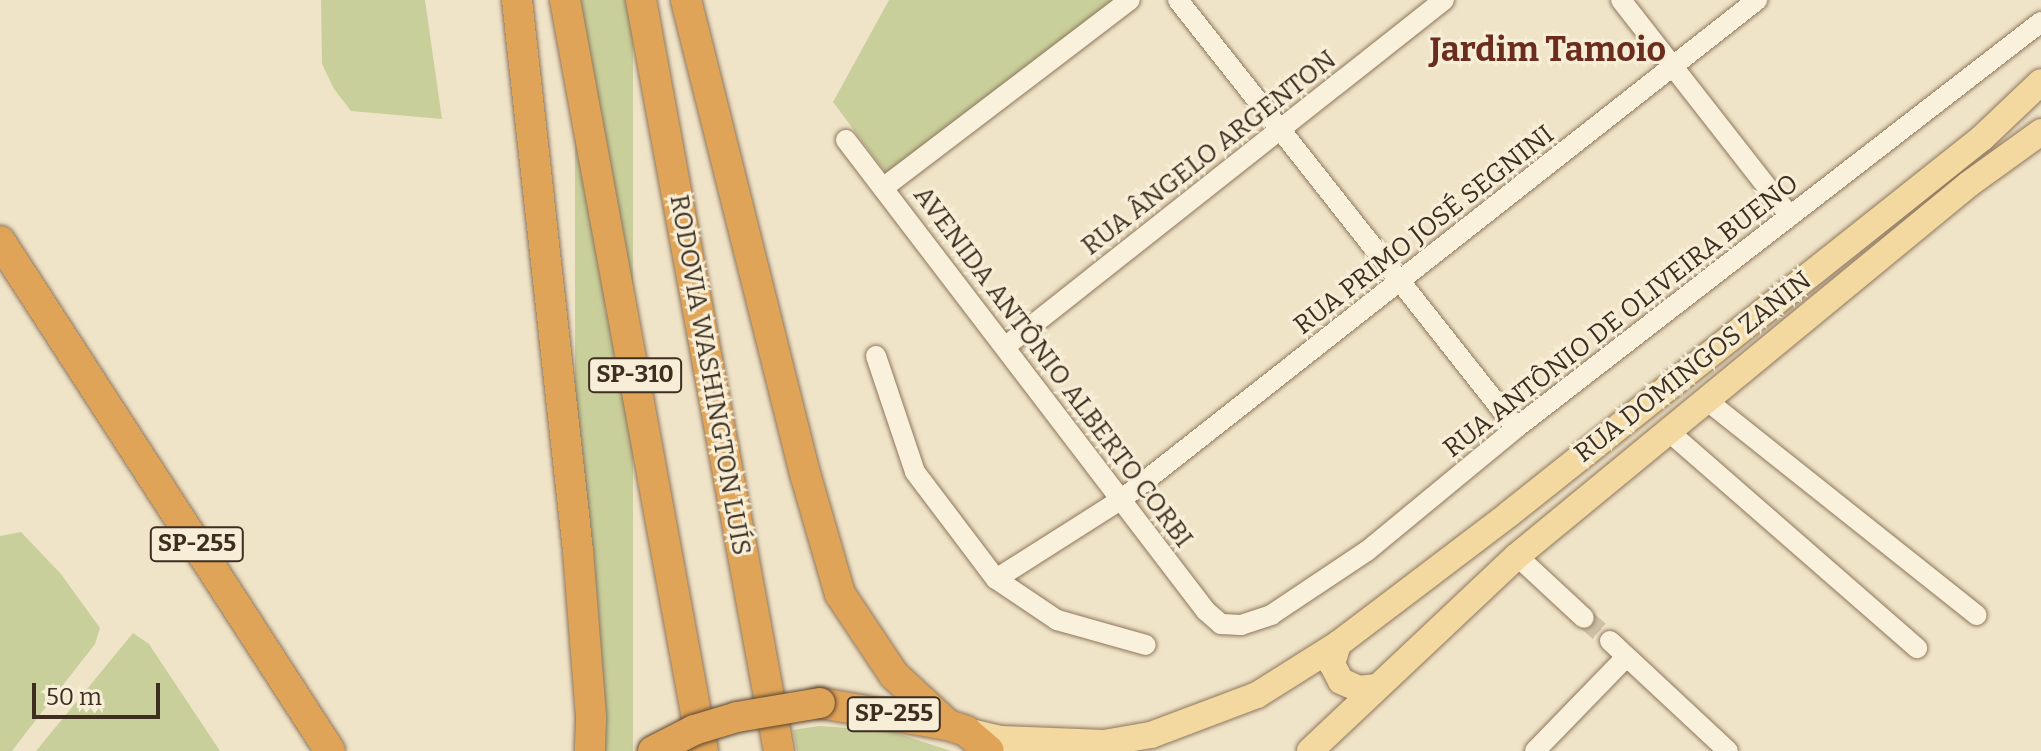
<!DOCTYPE html>
<meta charset="utf-8">
<style>
body{margin:0}
#map{position:relative;width:2041px;height:751px;overflow:hidden;background:#f0e4c8;font-family:Bitter,serif}
div>[style]{position:absolute}
.green>*{inset:0;background:#c9cf9b;transform-origin:0 0}
.minor-tunnel>*{height:20px;margin-top:-10px;transform-origin:0;background:repeating-linear-gradient(90deg,#ccc0a6 0 20px,transparent 0 30px)}
.roads{filter:drop-shadow(0 0 2px #8d765c) drop-shadow(0 0 2px #8d765c)}
.minor>*{height:20px;margin:-10px;padding:0 10px;transform-origin:10px;border-radius:10px;background:#faf1dc}
.major>*{height:26px;margin:-13px;padding:0 13px;transform-origin:13px;border-radius:13px;background:#f3d9a0}
.highway>*{height:30px;margin:-15px;padding:0 15px;transform-origin:15px;border-radius:15px;background:#e0a458}
.bridges{filter:drop-shadow(0 0 2px #5b4430) drop-shadow(0 0 2px #5b4430)}
.highway-bridge>*{height:30px;margin:-15px;padding:0 15px;transform-origin:15px;border-radius:15px;background:#e0a458}
span{translate:-50% -50%;white-space:nowrap;text-align:center;line-height:1.15;-webkit-text-stroke:6px #f7eed8;paint-order:stroke}
.shield-label span{padding:2px 6px;background:#f7eed8;border:2px solid;border-radius:6px;-webkit-text-stroke-width:0}
.shield-label{font-size:24px;color:#3d2e20;font-weight:700}
.street-label{font-size:26px;color:#3d2e20}
.district-label{font-size:34px;color:#6b2e1e;font-weight:700}
.scale{position:absolute;left:32px;top:683px;width:128px;height:36px;box-sizing:border-box;border:4px solid #3d2e20;border-top:0;padding-left:10px;font-size:24px;line-height:28px;white-space:nowrap;color:#3d2e20;-webkit-text-stroke:6px #f7eed8;paint-order:stroke}
</style>
<div id="map">
<div class="green">
<div style="clip-path:polygon(321px 0,425px 0,442px 119px,351px 111px,334px 89px,322px 64px)"></div>
<div style="left:575px;top:0;width:58px;height:764px"></div>
<div style="clip-path:polygon(889px 0,1113px 0,887px 174px,833px 102px)"></div>
<div style="clip-path:polygon(21px 532px,61px 574px,100px 628px,95px 644px,28px 730px,12px 751px,0 751px,0 536px)"></div>
<div style="clip-path:polygon(133px 633px,149px 644px,220px 751px,36px 751px)"></div>
<div style="clip-path:polygon(819px 726px,890px 731px,951px 751px,797px 751px,793px 730px)"></div>
</div>
<div class="minor-tunnel">
<div style="left:1584px;top:618px;width:35px;rotate:41deg"></div>
</div>
<div class="roads">
<div class="minor">
<div style="left:1178px;top:0;width:545px;rotate:51.7deg"></div>
<div style="left:1621px;top:0;width:274px;rotate:52deg"></div>
<div style="left:846px;top:140px;width:593px;rotate:52.61deg"></div>
<div style="left:1206px;top:611px;width:20px;rotate:41deg"></div>
<div style="left:1221px;top:624px;width:20px;rotate:3deg"></div>
<div style="left:1241px;top:625px;width:32px;rotate:-18deg"></div>
<div style="left:1271px;top:615px;width:115px;rotate:-33.7deg"></div>
<div style="left:1367px;top:551px;width:193px;rotate:-39.5deg"></div>
<div style="left:1516px;top:428px;width:664px;rotate:-37.72deg"></div>
<div style="left:883px;top:188px;width:310px;rotate:-37.3deg"></div>
<div style="left:1006px;top:346px;width:558px;rotate:-38.31deg"></div>
<div style="left:876px;top:356px;width:122px;rotate:71.4deg"></div>
<div style="left:915px;top:472px;width:134px;rotate:52.9deg"></div>
<div style="left:996px;top:579px;width:73px;rotate:33.9deg"></div>
<div style="left:1057px;top:620px;width:92px;rotate:15.7deg"></div>
<div style="left:1705px;top:399px;width:347px;rotate:38.5deg"></div>
<div style="left:1667px;top:430px;width:332px;rotate:41.1deg"></div>
<div style="left:1517px;top:556px;width:91px;rotate:42.8deg"></div>
<div style="left:996px;top:579px;width:149px;rotate:-32.4deg"></div>
<div style="left:1122px;top:499px;width:808px;rotate:-38.16deg"></div>
<div style="left:1610px;top:641px;width:161px;rotate:43deg"></div>
<div style="left:1535px;top:751px;width:131px;rotate:-45.9deg"></div>
</div>
<div class="major">
<div style="left:1338px;top:644px;width:21px;rotate:107deg"></div>
<div style="left:1332px;top:664px;width:19px;rotate:62deg"></div>
<div style="left:1341px;top:681px;width:20px;rotate:24deg"></div>
<div style="left:1359px;top:689px;width:16px;rotate:-7deg"></div>
<div style="left:966px;top:731px;width:36px;rotate:13deg"></div>
<div style="left:1001px;top:739px;width:103px;rotate:2.2deg"></div>
<div style="left:1104px;top:743px;width:48px;rotate:-9.7deg"></div>
<div style="left:1151px;top:735px;width:113px;rotate:-20.7deg"></div>
<div style="left:1257px;top:695px;width:96px;rotate:-32.2deg"></div>
<div style="left:1338px;top:644px;width:215px;rotate:-37.2deg"></div>
<div style="left:1509px;top:514px;width:604px;rotate:-38.48deg"></div>
<div style="left:1982px;top:138px;width:81px;rotate:-43.5deg"></div>
<div style="left:1310px;top:751px;width:284px;rotate:-43.3deg"></div>
<div style="left:1517px;top:556px;width:585px;rotate:-39.45deg"></div>
<div style="left:1969px;top:184px;width:89px;rotate:-35.8deg"></div>
</div>
<div class="highway">
<div style="left:517px;top:0;width:554px;rotate:83.68deg"></div>
<div style="left:578px;top:551px;width:168px;rotate:85.5deg"></div>
<div style="left:591px;top:718px;width:33px;rotate:92deg"></div>
<div style="left:565px;top:0;width:764px;rotate:79.59deg"></div>
<div style="left:641px;top:0;width:764px;rotate:79.59deg"></div>
<div style="left:686px;top:0;width:492px;rotate:75.9deg"></div>
<div style="left:806px;top:477px;width:122px;rotate:73.8deg"></div>
<div style="left:840px;top:594px;width:97px;rotate:56.3deg"></div>
<div style="left:894px;top:675px;width:74px;rotate:42.8deg"></div>
<div style="left:0;top:241px;width:607px;rotate:57.09deg"></div>
<div style="left:820px;top:703px;width:130px;rotate:9.8deg"></div>
<div style="left:948px;top:725px;width:19px;rotate:18deg"></div>
<div style="left:966px;top:731px;width:30px;rotate:41deg"></div>
</div>
</div>
<div class="bridges">
<div class="highway-bridge">
<div style="left:653px;top:751px;width:46px;rotate:-27.1deg"></div>
<div style="left:694px;top:730px;width:45px;rotate:-16.8deg"></div>
<div style="left:737px;top:717px;width:84px;rotate:-9.6deg"></div>
</div>
</div>
<div class="shield-label">
<span style="left:635px;top:375px">SP-310</span>
<span style="left:197px;top:544px">SP-255</span>
<span style="left:894px;top:714px">SP-255</span>
</div>
<div class="street-label">
<span style="left:1209px;top:153px;rotate:-38deg">RUA ÂNGELO ARGENTON</span>
<span style="left:1424px;top:230px;rotate:-38deg">RUA PRIMO JOSÉ SEGNINI</span>
<span style="left:1621px;top:316px;rotate:-38deg">RUA ANTÔNIO DE OLIVEIRA BUENO</span>
<span style="left:1053px;top:367px;rotate:53deg">AVENIDA ANTÔNIO ALBERTO CORBI</span>
<span style="left:1693px;top:367px;rotate:-38deg">RUA DOMINGOS ZANIN</span>
<span style="left:710px;top:375px;rotate:80deg">RODOVIA WASHINGTON LUÍS</span>
</div>
<div class="district-label">
<span style="left:1548px;top:50px">Jardim Tamoio</span>
</div>
<div class="scale">50 m</div>
</div>
